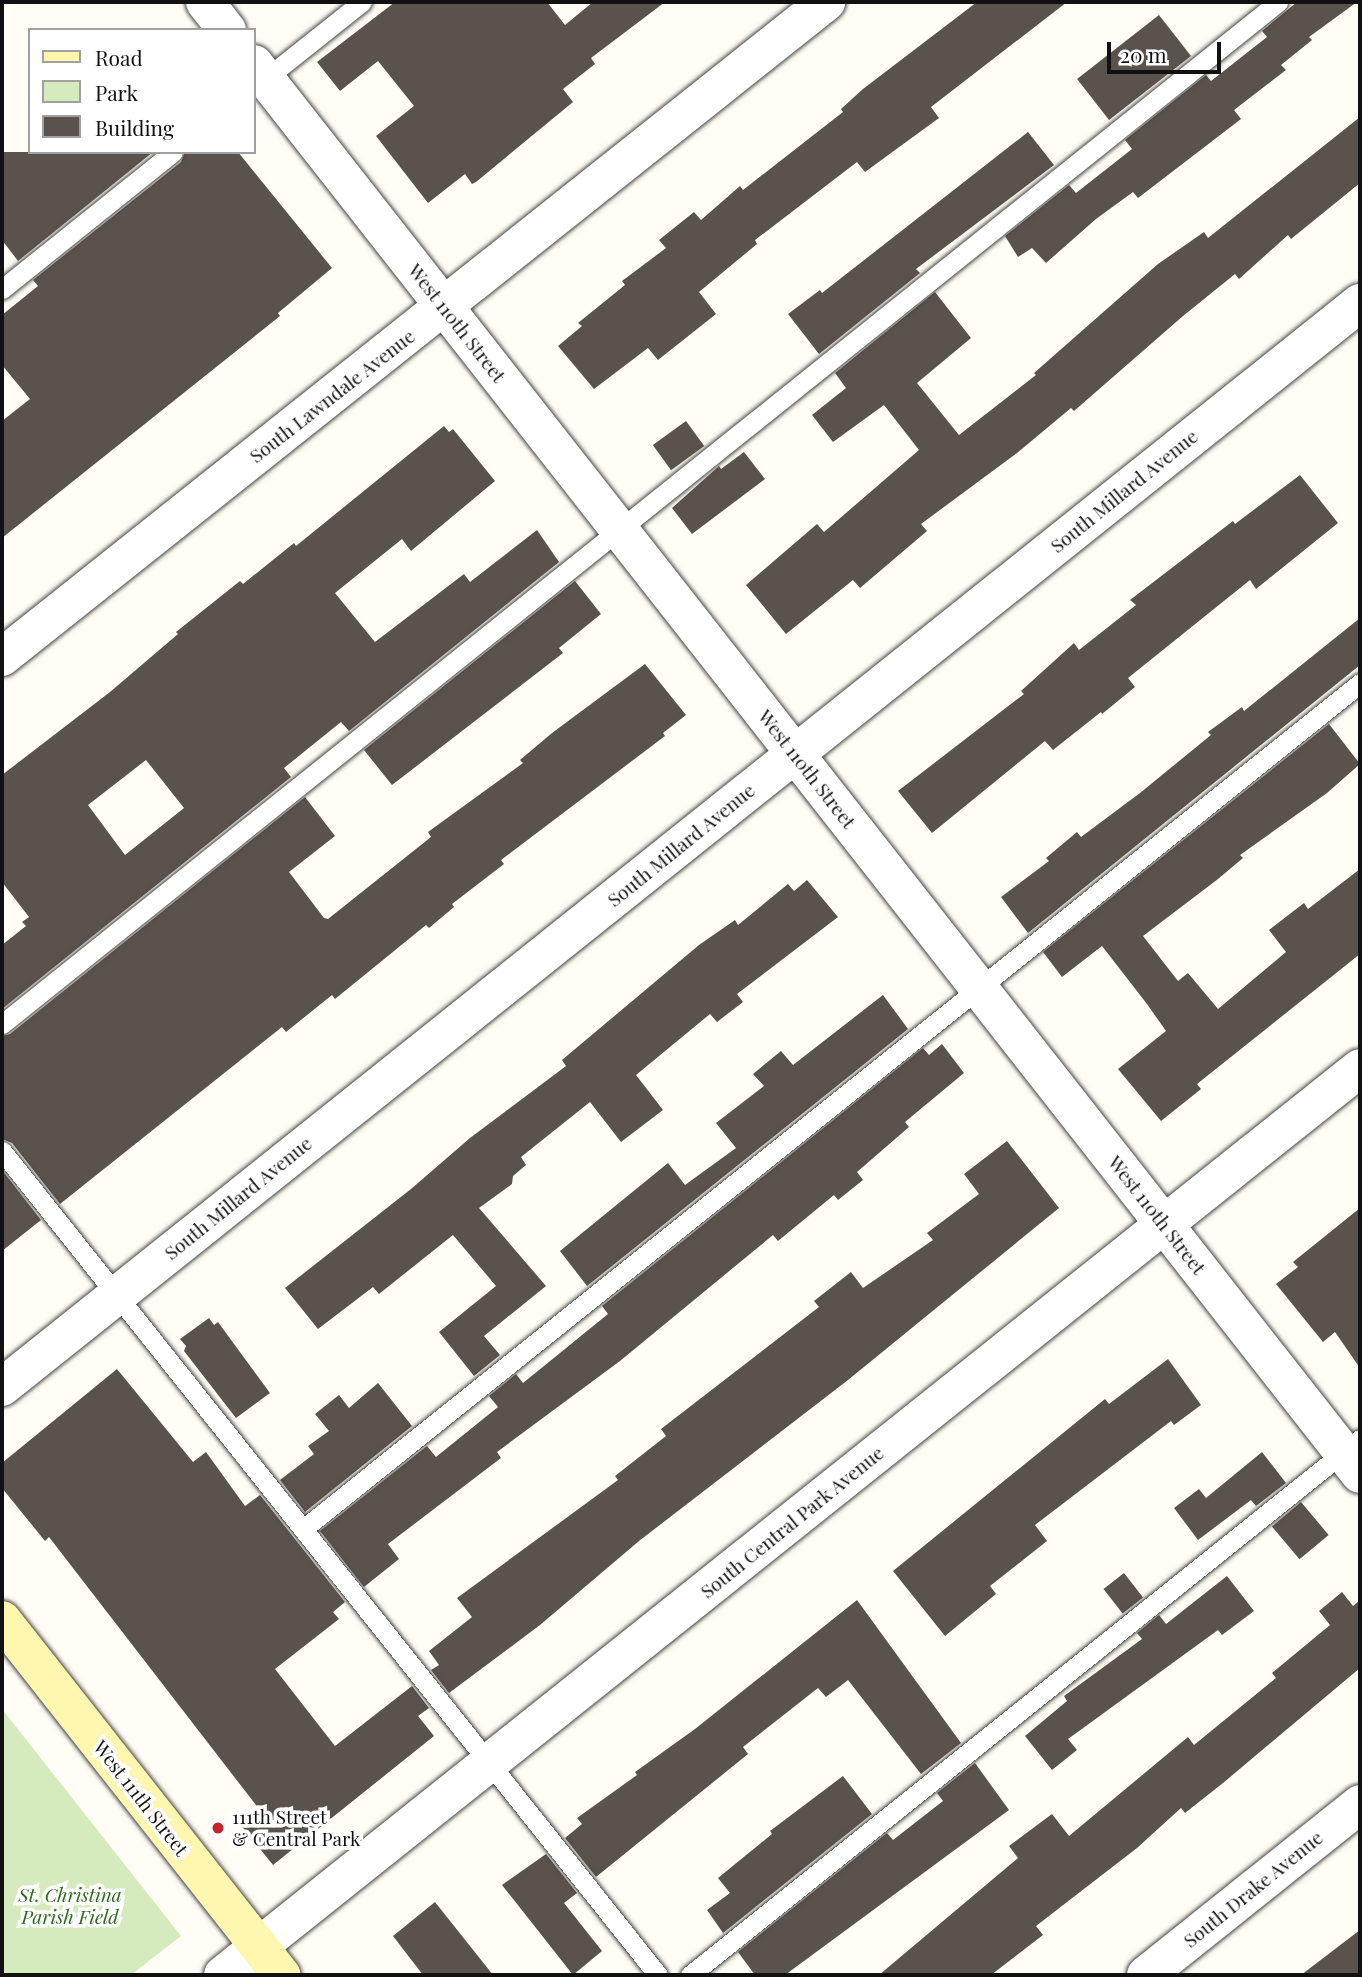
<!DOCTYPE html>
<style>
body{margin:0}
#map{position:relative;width:1362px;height:1977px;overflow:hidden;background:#fffdf5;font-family:"Playfair Display",serif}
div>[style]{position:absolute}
.green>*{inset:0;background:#d5ebbd}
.building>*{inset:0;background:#5a524d;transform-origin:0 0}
.roads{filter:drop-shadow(0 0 2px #444) drop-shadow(0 0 2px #444)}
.service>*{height:19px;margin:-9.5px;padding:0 9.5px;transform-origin:9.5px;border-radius:9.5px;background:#fff}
.minor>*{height:38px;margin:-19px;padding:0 19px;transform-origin:19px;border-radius:19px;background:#fff}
.secondary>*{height:38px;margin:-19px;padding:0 19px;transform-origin:19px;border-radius:19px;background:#fff6b0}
.dots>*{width:19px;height:19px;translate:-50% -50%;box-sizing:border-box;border:4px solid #fff;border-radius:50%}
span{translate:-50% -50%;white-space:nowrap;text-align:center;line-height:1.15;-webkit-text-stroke:7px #fff;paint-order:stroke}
.street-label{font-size:19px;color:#111}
.poi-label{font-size:19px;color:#111}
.left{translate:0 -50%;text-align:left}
.park-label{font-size:19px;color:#2f6b1f;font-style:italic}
.frame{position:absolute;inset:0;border:4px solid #111;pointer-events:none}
.legend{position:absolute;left:28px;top:28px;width:228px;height:126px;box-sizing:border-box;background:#fff;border:2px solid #a0a0a0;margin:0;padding:9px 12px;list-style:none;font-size:21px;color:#111}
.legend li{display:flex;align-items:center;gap:14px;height:35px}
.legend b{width:35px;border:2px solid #a0a0a0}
.scale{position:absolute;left:1107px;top:42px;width:114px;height:32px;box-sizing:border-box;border:4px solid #111;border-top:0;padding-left:9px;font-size:21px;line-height:24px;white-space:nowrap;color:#111;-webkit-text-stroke:5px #fff;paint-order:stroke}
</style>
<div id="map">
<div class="green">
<div style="clip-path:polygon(2px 1709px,181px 1936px,131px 1975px,2px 1975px)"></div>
</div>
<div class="building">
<div style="clip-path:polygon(395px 2px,547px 2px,565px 25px,593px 2px,665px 2px,591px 58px,595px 64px,563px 89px,573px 102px,476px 182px,472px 184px,465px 174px,428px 203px,376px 136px,414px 106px,378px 61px,340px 91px,317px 62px)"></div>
<div style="clip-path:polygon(977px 2px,1067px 2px,931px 107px,939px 118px,865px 172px,857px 162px,755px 240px,757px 244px,699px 292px,716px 314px,658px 360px,648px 348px,594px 389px,558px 346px,582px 326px,578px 323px,625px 285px,622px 281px,666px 248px,659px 240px,694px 212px,701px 220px,740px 186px,743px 190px,843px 112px,841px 109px,863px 89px)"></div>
<div style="clip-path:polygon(1297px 2px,1357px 2px,1309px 37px,1312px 40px,1281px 65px,1286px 70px,1234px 110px,1241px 119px,1138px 198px,1133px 192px,1096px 219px,1046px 263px,1032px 248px,1018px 257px,1005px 236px,1069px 185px,1076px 193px,1132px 149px,1125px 140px,1206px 75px,1211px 81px,1267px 37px,1262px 31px)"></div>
<div style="left:1159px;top:15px;width:52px;height:104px;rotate:52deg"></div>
<div style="clip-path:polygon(1360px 117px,1360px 183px,1291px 239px,1288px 235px,1239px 279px,1235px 274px,1183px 316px,1074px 411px,1071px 408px,1017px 453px,921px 524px,927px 531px,860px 588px,853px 580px,786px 634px,746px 585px,817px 524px,824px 532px,919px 450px,884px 405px,833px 442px,812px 415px,846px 388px,835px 373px,935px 292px,971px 338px,917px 383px,959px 435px,1036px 375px,1034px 373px,1158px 264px,1204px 232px,1208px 238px)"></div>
<div style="clip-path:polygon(1028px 132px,1054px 165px,916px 269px,920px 273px,819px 354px,788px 314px,820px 290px,822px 293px)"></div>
<div style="clip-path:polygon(2px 152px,153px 152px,18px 261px,2px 240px)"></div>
<div style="clip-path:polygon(185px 152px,238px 152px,332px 268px,278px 313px,280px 316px,2px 538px,2px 421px,30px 399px,2px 365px,2px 315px,38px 286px,33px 280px,181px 162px)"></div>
<div style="left:686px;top:421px;width:31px;height:41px;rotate:54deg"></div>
<div style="clip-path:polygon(evenodd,444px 426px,449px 432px,453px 429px,495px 481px,411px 551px,402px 539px,335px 593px,375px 642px,464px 574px,470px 582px,537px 530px,559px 562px,349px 731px,341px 722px,284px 768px,291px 777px,2px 1009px,2px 945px,26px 926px,22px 922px,29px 917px,2px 882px,2px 775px,110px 692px,178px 634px,176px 632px,240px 581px,243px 584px,294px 543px,296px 546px,444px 426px,146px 760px,184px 808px,125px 855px,88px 805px,146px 760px)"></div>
<div style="clip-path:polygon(744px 452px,765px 479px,692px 534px,672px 508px,719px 466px,721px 469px)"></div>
<div style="clip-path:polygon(1300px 475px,1338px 523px,1256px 589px,1250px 580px,1128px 678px,1135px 687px,1102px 714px,1101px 712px,1053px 750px,1045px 741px,932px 833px,898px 791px,1024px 694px,1021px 691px,1074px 643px,1079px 650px,1136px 605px,1130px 600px,1233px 521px,1235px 524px)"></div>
<div style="clip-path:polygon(575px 581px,601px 614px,559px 648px,563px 653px,392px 785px,364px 750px)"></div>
<div style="clip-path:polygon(1360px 618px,1360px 665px,1028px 933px,1001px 897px,1049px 861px,1046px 858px,1077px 832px,1081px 837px,1140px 793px,1211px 735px,1208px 732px,1242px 707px,1244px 711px)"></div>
<div style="clip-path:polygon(645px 664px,686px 715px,663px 733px,665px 736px,501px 860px,504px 864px,452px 904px,454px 907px,429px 928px,426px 925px,335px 999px,332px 995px,286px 1032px,282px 1027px,60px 1204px,12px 1143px,2px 1139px,2px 1036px,10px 1034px,305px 797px,335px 836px,289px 872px,324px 918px,328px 919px,431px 837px,428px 832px,523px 763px,520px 760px,552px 733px)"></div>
<div style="clip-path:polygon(1329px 724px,1360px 764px,1327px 793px,1240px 855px,1243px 858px,1218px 879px,1143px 936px,1178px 981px,1188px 973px,1218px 1009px,1286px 952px,1269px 930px,1304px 903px,1308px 909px,1360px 869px,1360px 954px,1197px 1084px,1201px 1089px,1161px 1121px,1118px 1069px,1166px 1031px,1147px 1004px,1102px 946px,1062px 977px,1043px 952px)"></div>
<div style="clip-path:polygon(807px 880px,838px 917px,737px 994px,743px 1002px,717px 1022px,710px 1014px,636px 1075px,663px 1110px,621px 1142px,590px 1102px,521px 1157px,526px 1165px,513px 1176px,512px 1184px,479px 1208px,546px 1286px,484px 1336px,500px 1355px,474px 1376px,439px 1332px,496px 1286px,453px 1235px,379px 1294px,373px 1287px,318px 1329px,285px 1288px,411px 1189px,470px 1138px,566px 1066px,562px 1060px,699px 945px,735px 920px,738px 925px,788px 884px,794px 891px)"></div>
<div style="clip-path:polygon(883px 995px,908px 1029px,587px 1286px,560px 1251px,668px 1163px,685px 1185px,736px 1148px,716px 1123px,764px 1086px,753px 1074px,781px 1051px,793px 1065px)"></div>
<div style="clip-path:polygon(942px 1044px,964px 1073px,905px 1122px,909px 1127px,857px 1172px,863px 1180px,838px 1200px,834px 1195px,778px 1241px,773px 1235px,620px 1361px,497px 1452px,501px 1458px,388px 1544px,399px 1559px,364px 1587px,320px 1531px,427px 1446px,436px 1457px,498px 1407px,489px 1396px,516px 1374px,523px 1383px,608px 1314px,602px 1306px,923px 1048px,929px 1055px)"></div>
<div style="clip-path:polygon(1007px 1141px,1059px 1208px,848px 1380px,639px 1541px,540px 1625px,449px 1693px,431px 1670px,439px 1665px,429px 1651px,472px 1617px,457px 1598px,618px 1480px,615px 1476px,666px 1436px,661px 1429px,819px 1307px,814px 1301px,851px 1272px,863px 1288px,933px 1240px,927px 1233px,979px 1194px,964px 1174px)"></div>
<div style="clip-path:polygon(2px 1170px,41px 1220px,2px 1251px)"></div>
<div style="clip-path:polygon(1360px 1208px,1360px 1368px,1335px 1332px,1323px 1342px,1276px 1284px,1298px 1267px,1293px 1262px)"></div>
<div style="clip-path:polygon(209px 1318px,214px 1325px,218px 1322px,270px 1393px,236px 1418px,184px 1351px,186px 1346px,180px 1339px)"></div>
<div style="clip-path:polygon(1168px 1359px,1201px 1405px,1174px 1425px,1171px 1421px,1035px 1525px,1047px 1541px,990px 1586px,996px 1594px,945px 1636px,893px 1571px,1105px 1399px,1109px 1404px)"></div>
<div style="clip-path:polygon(117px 1369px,193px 1462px,206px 1452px,245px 1506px,260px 1495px,345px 1602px,333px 1612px,339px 1619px,275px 1669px,335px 1746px,412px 1686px,429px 1708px,418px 1716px,434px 1736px,273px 1865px,240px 1824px,259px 1809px,49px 1537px,45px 1541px,2px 1488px,2px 1463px)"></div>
<div style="clip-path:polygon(378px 1383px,412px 1426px,305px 1512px,280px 1480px,314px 1454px,308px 1446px,329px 1431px,315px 1414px,339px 1395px,349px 1408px)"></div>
<div style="clip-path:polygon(1262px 1452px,1286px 1483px,1256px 1506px,1251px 1500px,1198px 1540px,1174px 1508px,1199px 1489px,1206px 1498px)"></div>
<div style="left:1301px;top:1502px;width:43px;height:38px;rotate:50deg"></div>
<div style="left:1124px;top:1573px;width:31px;height:26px;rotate:52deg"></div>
<div style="clip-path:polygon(1227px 1576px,1254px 1611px,1222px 1635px,1218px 1630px,1068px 1739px,1077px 1750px,1052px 1770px,1025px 1736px,1067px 1701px,1064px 1696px,1142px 1639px,1137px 1633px,1159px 1615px,1166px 1624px)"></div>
<div style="clip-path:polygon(1342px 1592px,1353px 1606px,1360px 1600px,1360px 1668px,1223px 1783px,1185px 1813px,1181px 1808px,1137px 1848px,1036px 1926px,1043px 1935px,991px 1975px,879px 1975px,1018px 1858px,1009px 1846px,1052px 1814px,1069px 1836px,1188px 1737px,1194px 1745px,1276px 1678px,1272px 1673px,1330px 1625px,1319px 1611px)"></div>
<div style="clip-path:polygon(857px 1600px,961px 1743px,921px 1774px,848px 1680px,826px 1697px,818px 1688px,743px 1747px,748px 1754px,596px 1877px,565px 1838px,582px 1824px,577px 1818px,637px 1775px,635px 1772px,695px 1729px)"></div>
<div style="clip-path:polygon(975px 1763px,1009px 1810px,785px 1975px,755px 1975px,738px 1952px,887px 1833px,893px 1840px,943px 1801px,937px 1793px)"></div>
<div style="clip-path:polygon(843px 1776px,872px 1814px,723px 1933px,707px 1910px,730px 1893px,718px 1878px,772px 1834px,770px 1831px)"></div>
<div style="clip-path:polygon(546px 1854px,577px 1893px,564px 1903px,602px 1951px,573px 1975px,502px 1885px)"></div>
<div style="clip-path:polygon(435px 1902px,493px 1975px,423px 1975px,393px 1936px)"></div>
<div style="clip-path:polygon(1360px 1930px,1360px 1975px,1301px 1975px)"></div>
</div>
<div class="roads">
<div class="service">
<div style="left:260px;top:83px;width:130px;rotate:-38.5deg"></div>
<div style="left:2px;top:289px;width:219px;rotate:-38.7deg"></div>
<div style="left:2px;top:1024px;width:1635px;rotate:-38.69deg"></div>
<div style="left:2px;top:1151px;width:1053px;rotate:51.48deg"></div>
<div style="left:303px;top:1529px;width:1354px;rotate:-38.67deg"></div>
<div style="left:690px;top:1975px;width:858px;rotate:-38.66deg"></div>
</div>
<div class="minor">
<div style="left:205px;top:2px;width:36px;rotate:52deg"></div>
<div style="left:254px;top:64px;width:1792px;rotate:51.89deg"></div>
<div style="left:2px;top:657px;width:1053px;rotate:-38.48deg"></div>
<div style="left:2px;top:1387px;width:1738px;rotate:-38.6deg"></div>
<div style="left:223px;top:1975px;width:1454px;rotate:-38.58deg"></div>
<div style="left:1146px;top:1975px;width:274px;rotate:-38.6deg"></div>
</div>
<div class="secondary">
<div style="left:2px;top:1620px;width:452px;rotate:51.8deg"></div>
</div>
</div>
<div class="dots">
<div style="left:218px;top:1828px;background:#c4262e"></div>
</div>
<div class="street-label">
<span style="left:457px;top:323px;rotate:52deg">West 110th Street</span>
<span style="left:332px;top:396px;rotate:-38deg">South Lawndale Avenue</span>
<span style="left:1124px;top:491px;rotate:-39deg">South Millard Avenue</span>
<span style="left:807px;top:769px;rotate:52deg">West 110th Street</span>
<span style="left:681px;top:845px;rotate:-39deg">South Millard Avenue</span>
<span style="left:238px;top:1198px;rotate:-39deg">South Millard Avenue</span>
<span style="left:1157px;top:1215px;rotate:52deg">West 110th Street</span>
<span style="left:792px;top:1522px;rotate:-39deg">South Central Park Avenue</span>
<span style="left:141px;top:1798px;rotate:52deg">West 111th Street</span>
<span style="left:1253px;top:1889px;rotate:-39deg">South Drake Avenue</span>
</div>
<div class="poi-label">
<span class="left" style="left:232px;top:1828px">111th Street<br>&amp; Central Park</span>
</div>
<div class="park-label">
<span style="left:70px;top:1906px">St. Christina<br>Parish Field</span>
</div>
<div class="frame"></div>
<ul class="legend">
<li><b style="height:9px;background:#fff6b0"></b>Road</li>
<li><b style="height:19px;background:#d5ebbd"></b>Park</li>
<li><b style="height:19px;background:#5a524d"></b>Building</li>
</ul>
<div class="scale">20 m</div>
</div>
